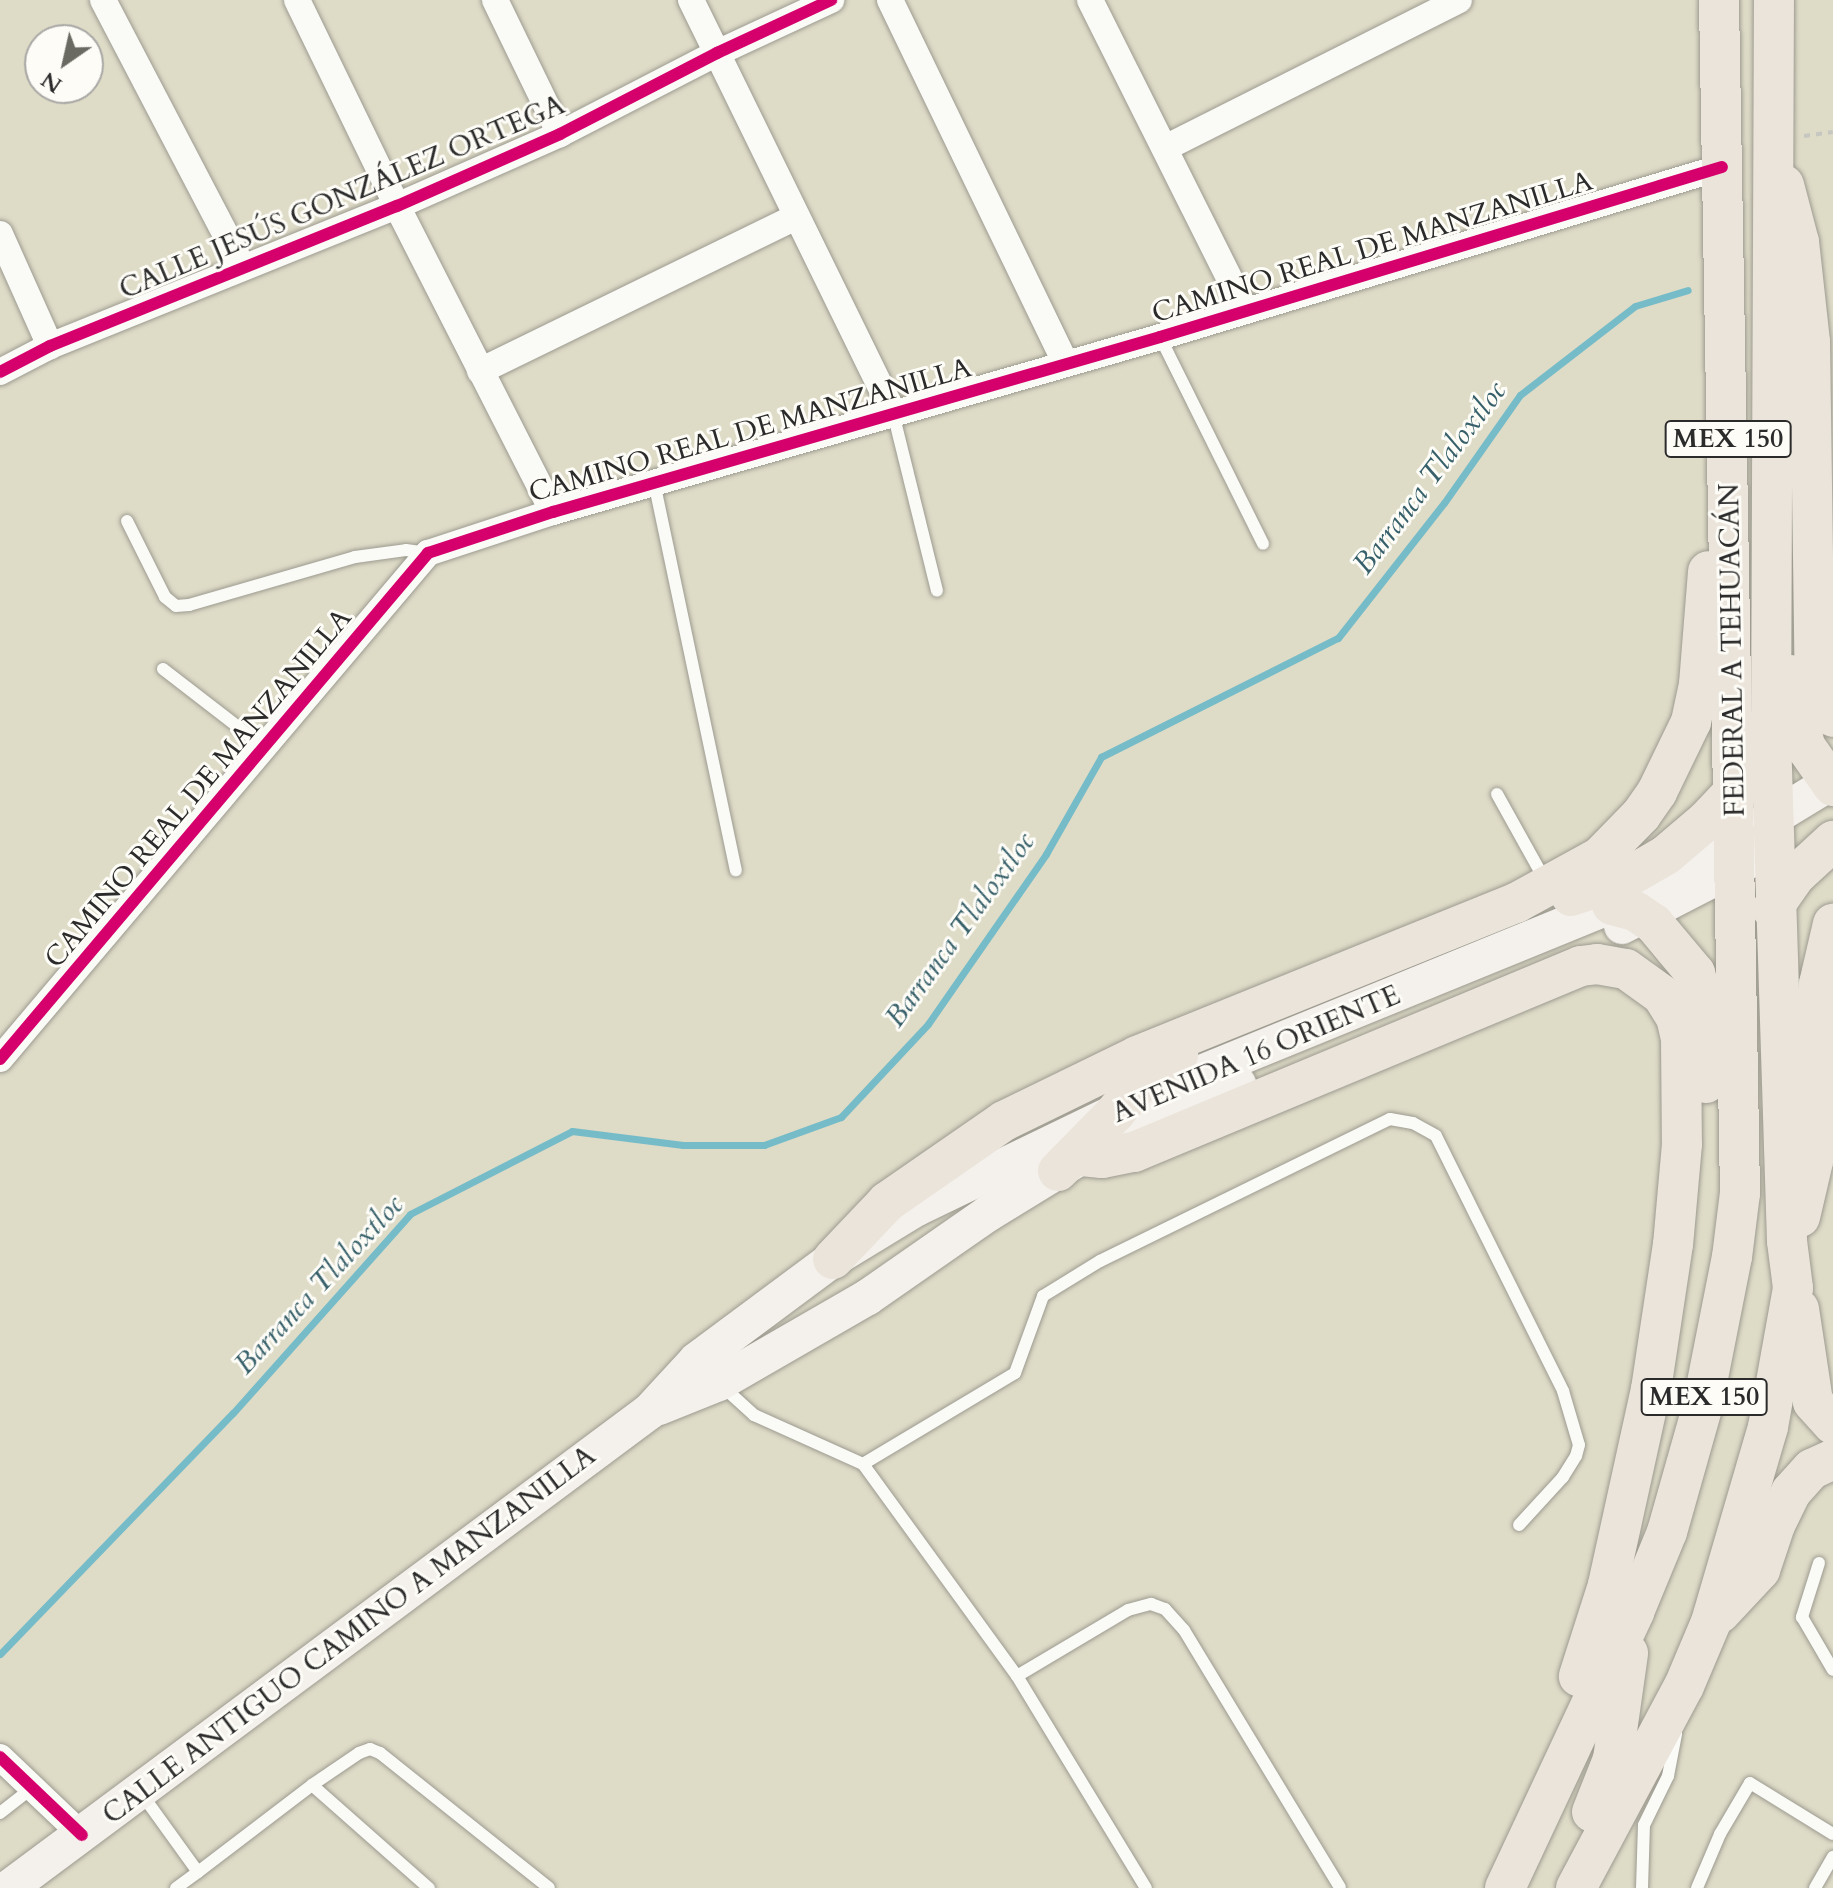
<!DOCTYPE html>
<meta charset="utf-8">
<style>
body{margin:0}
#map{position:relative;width:1833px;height:1888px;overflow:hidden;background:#dedbc7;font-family:Cardo,serif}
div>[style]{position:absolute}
.stream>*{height:7px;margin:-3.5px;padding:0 3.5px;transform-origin:3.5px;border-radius:3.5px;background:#76bcc8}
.path>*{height:4px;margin-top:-2px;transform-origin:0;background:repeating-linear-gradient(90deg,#c7c7c2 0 6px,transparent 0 12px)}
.roads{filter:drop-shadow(0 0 2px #9d9b90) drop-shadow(0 0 2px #9d9b90)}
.lane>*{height:12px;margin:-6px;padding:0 6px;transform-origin:6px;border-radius:6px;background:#fafaf7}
.street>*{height:26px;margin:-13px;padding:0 13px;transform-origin:13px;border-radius:13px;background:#fafaf7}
.secondary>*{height:36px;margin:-18px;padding:0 18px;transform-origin:18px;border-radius:18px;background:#f4f1ec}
.primary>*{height:40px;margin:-20px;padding:0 20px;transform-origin:20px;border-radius:20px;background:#ebe4db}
.cycleway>*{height:12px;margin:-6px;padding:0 6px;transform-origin:6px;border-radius:6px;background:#d6006c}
span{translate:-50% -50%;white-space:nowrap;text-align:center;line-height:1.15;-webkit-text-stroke:6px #fdfcf7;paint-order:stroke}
.shield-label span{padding:2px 6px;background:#fdfcf7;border:2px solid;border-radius:6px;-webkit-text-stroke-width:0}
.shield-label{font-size:26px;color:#2b2b2b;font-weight:700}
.street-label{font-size:28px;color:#2b2b2b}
.water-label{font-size:30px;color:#37606a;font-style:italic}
.north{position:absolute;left:24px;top:24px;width:80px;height:80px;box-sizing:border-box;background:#fdfcf7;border:2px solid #a9a8a5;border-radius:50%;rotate:214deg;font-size:22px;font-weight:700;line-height:32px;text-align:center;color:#2b2b2b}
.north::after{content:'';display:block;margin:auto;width:28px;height:36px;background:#6a6962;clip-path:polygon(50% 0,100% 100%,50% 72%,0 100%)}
</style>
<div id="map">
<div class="stream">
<div style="left:0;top:1654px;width:335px;rotate:-46deg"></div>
<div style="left:233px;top:1413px;width:266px;rotate:-48.3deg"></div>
<div style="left:410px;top:1214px;width:182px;rotate:-27.1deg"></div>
<div style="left:572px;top:1131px;width:112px;rotate:7.2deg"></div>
<div style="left:683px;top:1145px;width:81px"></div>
<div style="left:764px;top:1145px;width:82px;rotate:-20deg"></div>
<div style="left:841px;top:1117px;width:127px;rotate:-46.9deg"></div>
<div style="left:928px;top:1024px;width:207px;rotate:-55.2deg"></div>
<div style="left:1046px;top:854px;width:112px;rotate:-60.4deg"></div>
<div style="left:1101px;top:757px;width:265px;rotate:-26.7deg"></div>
<div style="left:1338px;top:638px;width:172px;rotate:-51.9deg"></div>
<div style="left:1444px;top:503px;width:132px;rotate:-54.9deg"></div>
<div style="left:1520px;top:395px;width:145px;rotate:-37.7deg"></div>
<div style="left:1635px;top:306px;width:55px;rotate:-16.8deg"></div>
</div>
<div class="path">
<div style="left:1804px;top:136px;width:29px;rotate:-8deg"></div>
</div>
<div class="roads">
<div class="lane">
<div style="left:1160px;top:337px;width:231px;rotate:63.5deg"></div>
<div style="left:893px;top:413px;width:183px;rotate:76.1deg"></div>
<div style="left:654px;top:482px;width:397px;rotate:78.1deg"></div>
<div style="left:127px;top:521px;width:85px;rotate:63.4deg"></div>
<div style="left:165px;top:597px;width:14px;rotate:39deg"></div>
<div style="left:176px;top:606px;width:13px;rotate:-4deg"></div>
<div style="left:189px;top:605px;width:173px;rotate:-16.1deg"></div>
<div style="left:355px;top:557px;width:51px;rotate:-7.8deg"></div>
<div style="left:406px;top:550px;width:22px;rotate:8deg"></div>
<div style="left:163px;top:669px;width:128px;rotate:37.7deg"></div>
<div style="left:1497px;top:794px;width:101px;rotate:60.9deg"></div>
<div style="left:721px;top:1385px;width:45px;rotate:42.3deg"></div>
<div style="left:754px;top:1415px;width:120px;rotate:24.2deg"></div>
<div style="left:863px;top:1464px;width:262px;rotate:54deg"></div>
<div style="left:1017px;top:1676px;width:248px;rotate:58.7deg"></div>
<div style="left:863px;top:1464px;width:177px;rotate:-30.9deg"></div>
<div style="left:1015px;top:1373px;width:82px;rotate:-70deg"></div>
<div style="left:1043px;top:1296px;width:67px;rotate:-31.6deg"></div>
<div style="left:1100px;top:1261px;width:323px;rotate:-26.1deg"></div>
<div style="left:1390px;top:1119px;width:23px;rotate:10deg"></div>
<div style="left:1413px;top:1123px;width:26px;rotate:29deg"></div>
<div style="left:1436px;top:1136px;width:285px;rotate:63.5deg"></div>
<div style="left:1563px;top:1391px;width:56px;rotate:73.5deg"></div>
<div style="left:1579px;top:1445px;width:11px;rotate:105deg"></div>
<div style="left:1576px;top:1456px;width:25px;rotate:122deg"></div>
<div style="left:1563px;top:1477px;width:65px;rotate:132.5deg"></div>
<div style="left:1819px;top:1563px;width:57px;rotate:107.5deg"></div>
<div style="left:1802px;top:1617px;width:61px;rotate:59.7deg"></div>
<div style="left:1017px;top:1676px;width:129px;rotate:-30.7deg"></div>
<div style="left:1128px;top:1610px;width:24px;rotate:-15deg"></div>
<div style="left:1151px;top:1604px;width:15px;rotate:20deg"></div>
<div style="left:1165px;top:1609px;width:28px;rotate:48deg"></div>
<div style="left:1184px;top:1630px;width:301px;rotate:58.8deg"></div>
<div style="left:312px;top:1785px;width:156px;rotate:41.4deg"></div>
<div style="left:141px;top:1793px;width:97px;rotate:54.2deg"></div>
<div style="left:198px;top:1872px;width:143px;rotate:-37.3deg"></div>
<div style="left:312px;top:1785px;width:57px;rotate:-34.2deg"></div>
<div style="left:359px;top:1753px;width:12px;rotate:-20deg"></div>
<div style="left:370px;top:1749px;width:11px;rotate:22deg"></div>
<div style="left:380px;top:1753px;width:216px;rotate:38.6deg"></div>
<div style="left:0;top:1813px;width:41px;rotate:-38deg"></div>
<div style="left:176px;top:1888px;width:27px;rotate:-36deg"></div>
<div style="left:1642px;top:1888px;width:63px;rotate:-88.2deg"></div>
<div style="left:1644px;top:1825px;width:55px;rotate:-63.9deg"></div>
<div style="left:1668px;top:1776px;width:43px;rotate:-79.2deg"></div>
<div style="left:1697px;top:1888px;width:59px;rotate:-66.9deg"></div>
<div style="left:1720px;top:1834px;width:59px;rotate:-59.5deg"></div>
<div style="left:1750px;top:1783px;width:97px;rotate:31.6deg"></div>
<div style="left:1815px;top:1888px;width:36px;rotate:-60deg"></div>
</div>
<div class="street">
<div style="left:103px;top:0;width:300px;rotate:62.4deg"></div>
<div style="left:297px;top:0;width:229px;rotate:64.1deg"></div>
<div style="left:397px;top:206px;width:343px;rotate:63deg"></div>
<div style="left:495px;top:0;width:149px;rotate:64.1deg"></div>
<div style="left:691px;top:0;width:460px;rotate:63.9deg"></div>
<div style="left:890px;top:0;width:404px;rotate:64.2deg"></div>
<div style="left:1090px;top:0;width:347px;rotate:63.4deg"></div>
<div style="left:1165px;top:148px;width:329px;rotate:-26.7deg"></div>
<div style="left:0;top:234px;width:123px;rotate:65.9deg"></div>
<div style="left:480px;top:371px;width:352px;rotate:-26deg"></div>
<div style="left:0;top:372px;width:56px;rotate:-27.5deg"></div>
<div style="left:50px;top:346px;width:374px;rotate:-22deg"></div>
<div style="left:397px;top:206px;width:178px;rotate:-23.8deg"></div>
<div style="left:560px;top:134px;width:177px;rotate:-27.3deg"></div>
<div style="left:717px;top:53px;width:126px;rotate:-24.9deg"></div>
<div style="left:0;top:1059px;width:663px;rotate:-49.77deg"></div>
<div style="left:428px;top:553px;width:132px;rotate:-18.2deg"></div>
<div style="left:553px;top:512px;width:632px;rotate:-16.08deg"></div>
<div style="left:1160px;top:337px;width:587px;rotate:-16.83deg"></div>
<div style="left:0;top:1757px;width:113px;rotate:43.6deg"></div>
</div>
<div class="secondary">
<div style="left:1622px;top:926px;width:144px;rotate:-27.3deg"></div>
<div style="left:659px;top:1407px;width:65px;rotate:-21.8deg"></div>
<div style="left:719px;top:1383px;width:172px;rotate:-30deg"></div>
<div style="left:868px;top:1297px;width:147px;rotate:-34.8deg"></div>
<div style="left:989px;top:1213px;width:109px;rotate:-31.5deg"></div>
<div style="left:1082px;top:1156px;width:172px;rotate:-24.8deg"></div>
<div style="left:9px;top:1888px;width:799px;rotate:-36.65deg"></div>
<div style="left:650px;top:1411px;width:69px;rotate:-47.3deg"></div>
<div style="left:697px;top:1360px;width:169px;rotate:-36.6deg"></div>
<div style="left:833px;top:1259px;width:98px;rotate:-31.3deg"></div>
<div style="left:917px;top:1208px;width:285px;rotate:-25.8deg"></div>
<div style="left:1174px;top:1084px;width:473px;rotate:-22.2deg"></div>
<div style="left:1612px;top:905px;width:140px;rotate:-27.7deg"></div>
<div style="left:1736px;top:840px;width:114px;rotate:-31.3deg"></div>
</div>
<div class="primary">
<div style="left:1784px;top:185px;width:59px;rotate:75.3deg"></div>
<div style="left:1799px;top:242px;width:101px;rotate:83.7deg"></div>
<div style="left:1810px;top:342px;width:341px;rotate:89.2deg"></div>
<div style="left:1815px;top:683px;width:20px;rotate:72deg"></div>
<div style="left:1821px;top:702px;width:19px;rotate:51deg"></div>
<div style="left:1790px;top:675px;width:73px;rotate:78.1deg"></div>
<div style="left:1805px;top:746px;width:49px;rotate:55deg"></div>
<div style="left:1571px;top:896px;width:60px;rotate:-18.4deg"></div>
<div style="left:1628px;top:877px;width:44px;rotate:-30.1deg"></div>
<div style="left:1666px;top:855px;width:52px;rotate:-40.4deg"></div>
<div style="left:1706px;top:821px;width:55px;rotate:-46.5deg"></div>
<div style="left:1612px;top:905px;width:24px;rotate:15deg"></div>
<div style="left:1635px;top:911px;width:23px;rotate:34deg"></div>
<div style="left:1654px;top:924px;width:64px;rotate:50.1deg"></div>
<div style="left:1695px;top:973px;width:53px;rotate:75.7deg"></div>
<div style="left:1708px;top:1024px;width:59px;rotate:91.9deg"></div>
<div style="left:1772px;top:909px;width:40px;rotate:-55.1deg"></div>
<div style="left:1795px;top:876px;width:52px;rotate:-42.6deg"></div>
<div style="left:1082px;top:1156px;width:20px;rotate:6deg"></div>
<div style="left:1102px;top:1158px;width:33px;rotate:-11deg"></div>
<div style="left:1134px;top:1152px;width:484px;rotate:-22.6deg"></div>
<div style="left:1581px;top:966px;width:16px;rotate:-7deg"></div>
<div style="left:1597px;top:964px;width:29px;rotate:10deg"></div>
<div style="left:1626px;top:969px;width:44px;rotate:35.8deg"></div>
<div style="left:1662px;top:995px;width:26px;rotate:58deg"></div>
<div style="left:1676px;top:1017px;width:23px;rotate:77deg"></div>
<div style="left:1681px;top:1039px;width:105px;rotate:89.5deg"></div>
<div style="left:1682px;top:1144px;width:100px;rotate:95.1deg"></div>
<div style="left:1673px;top:1244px;width:147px;rotate:98.6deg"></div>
<div style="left:1651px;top:1389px;width:201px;rotate:102.4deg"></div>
<div style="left:1608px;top:1585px;width:96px;rotate:107.7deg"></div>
<div style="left:1058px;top:1171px;width:81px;rotate:-45.5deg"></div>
<div style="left:1115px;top:1113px;width:49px;rotate:-50.8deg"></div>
<div style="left:1146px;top:1075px;width:38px;rotate:-32deg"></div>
<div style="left:1800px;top:1217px;width:57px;rotate:-76.9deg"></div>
<div style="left:1813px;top:1161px;width:177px;rotate:-88.1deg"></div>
<div style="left:1819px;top:984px;width:62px;rotate:-76.9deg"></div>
<div style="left:833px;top:1259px;width:79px;rotate:-46.5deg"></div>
<div style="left:887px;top:1202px;width:142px;rotate:-34.7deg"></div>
<div style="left:1004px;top:1121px;width:148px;rotate:-26deg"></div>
<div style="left:1137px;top:1056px;width:409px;rotate:-22deg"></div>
<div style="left:1516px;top:903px;width:96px;rotate:-28.7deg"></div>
<div style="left:1600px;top:857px;width:59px;rotate:-45.7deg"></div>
<div style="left:1641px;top:815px;width:28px;rotate:-55deg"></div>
<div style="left:1657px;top:792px;width:78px;rotate:-64.1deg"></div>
<div style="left:1691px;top:722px;width:39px;rotate:-78deg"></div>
<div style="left:1699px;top:684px;width:113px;rotate:-85.4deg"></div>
<div style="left:1799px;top:1309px;width:94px;rotate:81.4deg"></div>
<div style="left:1813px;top:1402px;width:30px;rotate:48deg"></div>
<div style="left:1720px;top:1613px;width:59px;rotate:-47.1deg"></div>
<div style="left:1760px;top:1570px;width:47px;rotate:-71.6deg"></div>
<div style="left:1775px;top:1525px;width:37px;rotate:-64deg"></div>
<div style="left:1791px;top:1492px;width:31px;rotate:-48deg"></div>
<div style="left:1812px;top:1469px;width:23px;rotate:-25deg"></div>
<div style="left:1592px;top:1812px;width:57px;rotate:-68.4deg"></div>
<div style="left:1613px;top:1759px;width:107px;rotate:-81.9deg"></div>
<div style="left:1505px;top:1888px;width:305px;rotate:-64.9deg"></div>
<div style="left:1634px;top:1612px;width:87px;rotate:-67.6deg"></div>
<div style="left:1667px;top:1532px;width:129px;rotate:-74.2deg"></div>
<div style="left:1702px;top:1408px;width:154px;rotate:-78.8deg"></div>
<div style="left:1732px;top:1257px;width:64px;rotate:-82.9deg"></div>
<div style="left:1740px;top:1193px;width:1193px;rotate:-91.01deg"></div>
<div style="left:1576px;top:1888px;width:229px;rotate:-61.9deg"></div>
<div style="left:1684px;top:1686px;width:69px;rotate:-67.1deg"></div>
<div style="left:1711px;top:1622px;width:203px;rotate:-73.7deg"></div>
<div style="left:1768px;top:1427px;width:141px;rotate:-79.8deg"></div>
<div style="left:1793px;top:1288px;width:47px;rotate:-97.3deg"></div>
<div style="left:1787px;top:1241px;width:504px;rotate:-91.82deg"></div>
<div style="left:1771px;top:737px;width:737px;rotate:-89.77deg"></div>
</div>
</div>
<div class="cycleway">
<div style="left:0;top:372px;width:56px;rotate:-27.5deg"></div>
<div style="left:50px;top:346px;width:374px;rotate:-22deg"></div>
<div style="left:397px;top:206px;width:178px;rotate:-23.8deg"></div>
<div style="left:560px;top:134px;width:177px;rotate:-27.3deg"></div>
<div style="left:717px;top:53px;width:126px;rotate:-24.9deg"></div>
<div style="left:0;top:1059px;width:663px;rotate:-49.77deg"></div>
<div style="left:428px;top:553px;width:132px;rotate:-18.2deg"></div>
<div style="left:553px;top:512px;width:632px;rotate:-16.08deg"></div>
<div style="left:1160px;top:337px;width:587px;rotate:-16.83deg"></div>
<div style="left:0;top:1757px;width:113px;rotate:43.6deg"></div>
</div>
<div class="shield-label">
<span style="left:1728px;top:439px">MEX 150</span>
<span style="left:1704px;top:1397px">MEX 150</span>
</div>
<div class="street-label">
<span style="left:342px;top:197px;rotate:-23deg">CALLE JESÚS GONZÁLEZ ORTEGA</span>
<span style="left:1372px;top:247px;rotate:-17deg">CAMINO REAL DE MANZANILLA</span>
<span style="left:750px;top:430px;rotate:-16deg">CAMINO REAL DE MANZANILLA</span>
<span style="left:1732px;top:650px;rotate:-91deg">FEDERAL A TEHUACÁN</span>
<span style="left:198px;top:788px;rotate:-50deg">CAMINO REAL DE MANZANILLA</span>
<span style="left:1256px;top:1054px;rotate:-23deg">AVENIDA 16 ORIENTE</span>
<span style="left:349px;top:1635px;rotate:-37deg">CALLE ANTIGUO CAMINO A MANZANILLA</span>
</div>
<div class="water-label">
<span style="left:1430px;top:478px;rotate:-53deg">Barranca Tlaloxtloc</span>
<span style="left:960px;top:930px;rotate:-54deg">Barranca Tlaloxtloc</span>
<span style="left:319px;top:1285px;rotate:-47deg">Barranca Tlaloxtloc</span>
</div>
<div class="north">N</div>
</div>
